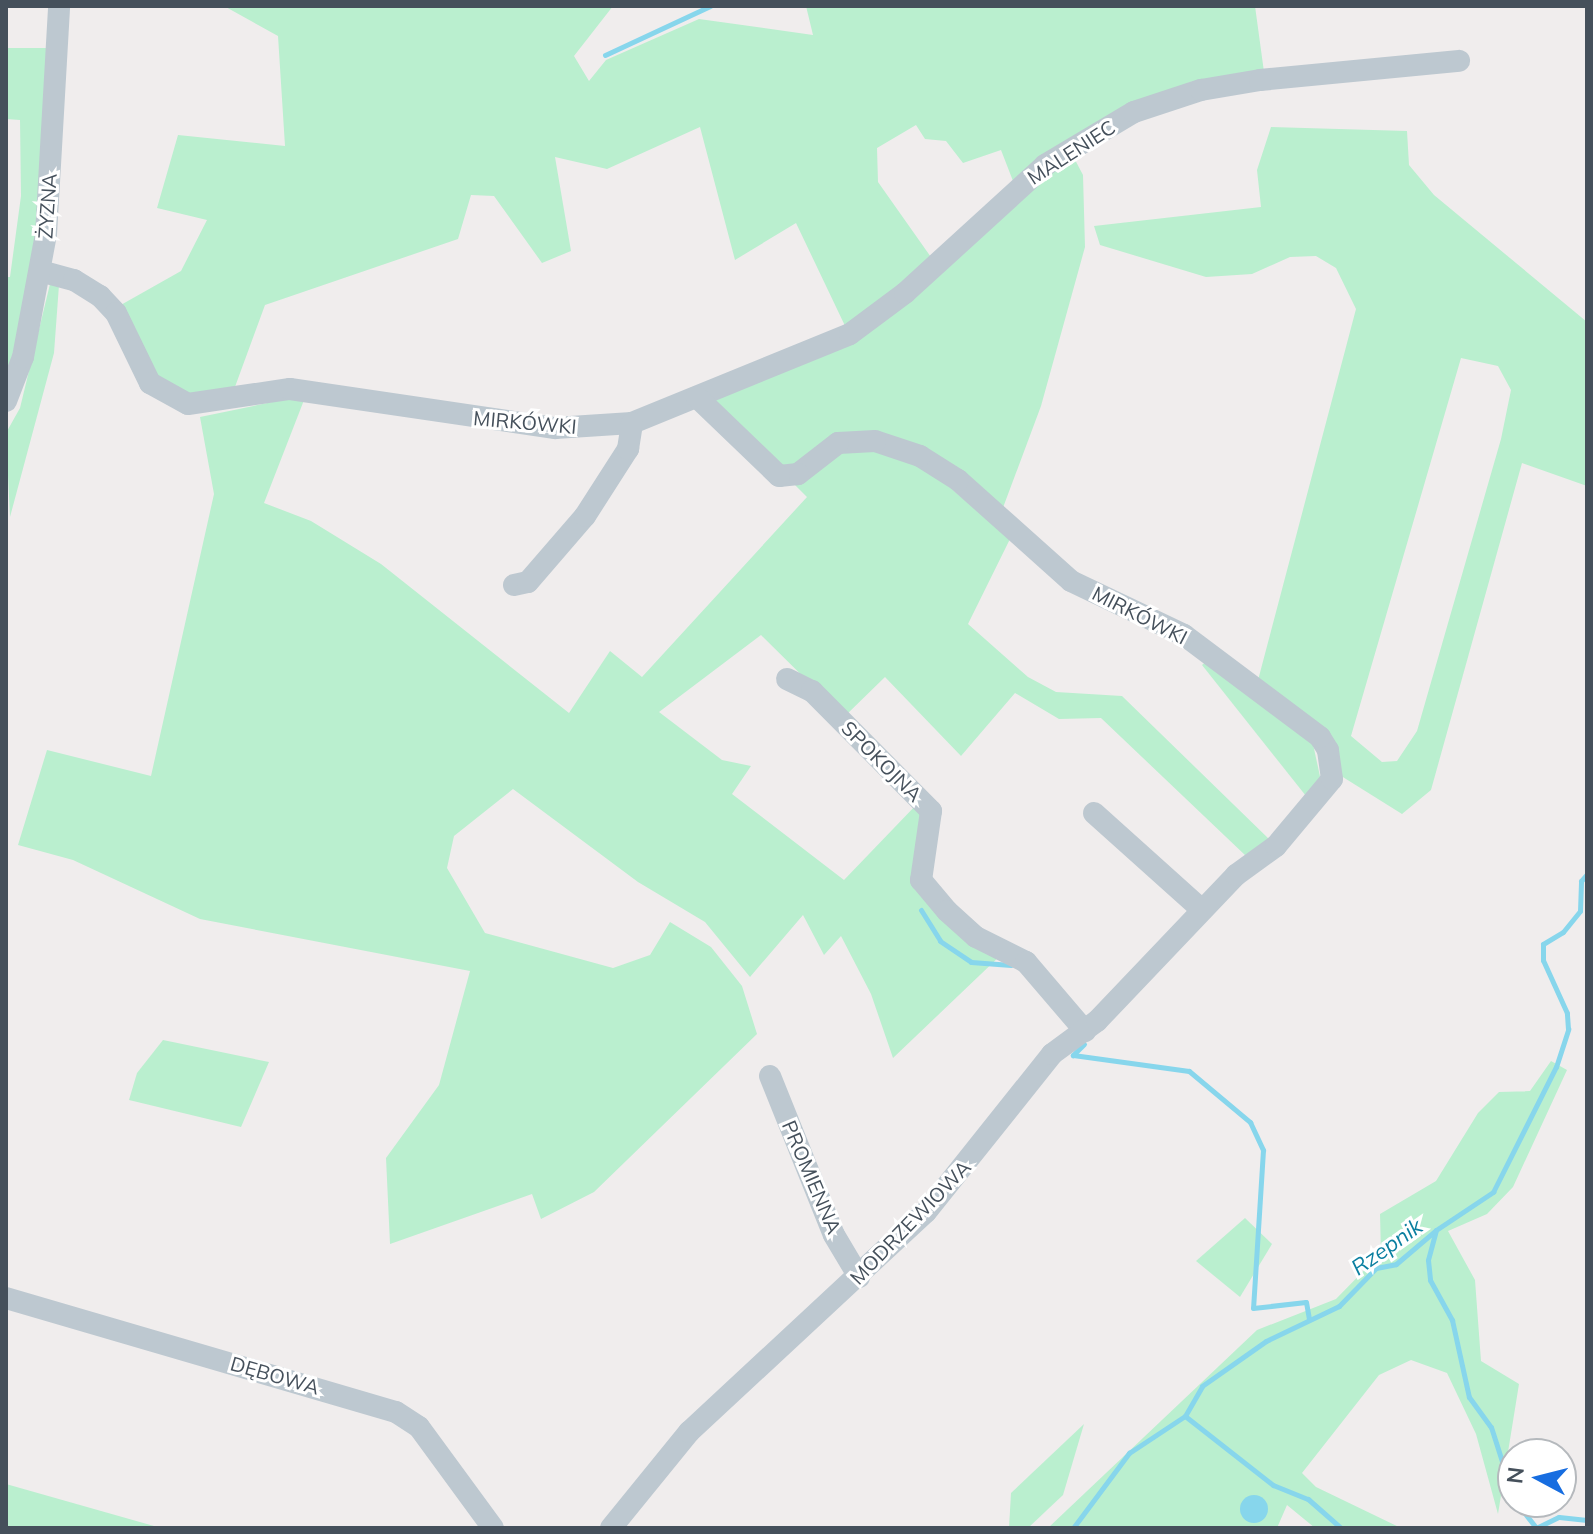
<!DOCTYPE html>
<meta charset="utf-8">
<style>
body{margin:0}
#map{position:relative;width:1593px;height:1534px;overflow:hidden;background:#f0eded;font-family:Mulish,sans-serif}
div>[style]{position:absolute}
.green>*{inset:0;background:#baefcf}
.water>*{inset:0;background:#87d6ec}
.round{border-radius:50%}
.stream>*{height:5px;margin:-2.5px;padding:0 2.5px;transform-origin:2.5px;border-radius:2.5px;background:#87d6ec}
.minor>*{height:22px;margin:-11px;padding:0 11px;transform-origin:11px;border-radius:11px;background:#bdc8d0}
span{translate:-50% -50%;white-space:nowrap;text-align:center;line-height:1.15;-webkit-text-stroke:6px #fff;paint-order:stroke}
.street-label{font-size:20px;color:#45505b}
.water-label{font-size:22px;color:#0b7fa0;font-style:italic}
.frame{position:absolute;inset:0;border:8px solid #45505b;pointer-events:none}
.north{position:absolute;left:1497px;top:1438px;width:80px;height:80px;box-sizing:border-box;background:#fff;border:2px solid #b5b9bd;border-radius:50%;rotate:277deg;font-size:22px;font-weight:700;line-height:32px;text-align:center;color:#45505b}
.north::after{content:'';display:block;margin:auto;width:28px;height:36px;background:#176de0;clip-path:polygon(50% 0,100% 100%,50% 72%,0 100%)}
</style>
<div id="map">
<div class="green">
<div style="clip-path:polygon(224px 6px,613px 6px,574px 56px,589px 81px,606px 60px,699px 19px,813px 35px,806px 6px,1255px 6px,1264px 72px,1190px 82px,1013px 181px,1001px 150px,963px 163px,946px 141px,925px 139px,916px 125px,877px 148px,878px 182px,933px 260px,847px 330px,796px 223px,735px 260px,700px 127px,607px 169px,555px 157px,571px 251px,542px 263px,494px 196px,471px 195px,458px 239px,265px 305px,232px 395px,190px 397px,157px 381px,119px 306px,181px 271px,207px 220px,157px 208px,178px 135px,285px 146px,278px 36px)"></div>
<div style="clip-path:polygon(6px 48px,49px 48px,32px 283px,6px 378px,6px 277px,10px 277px,21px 196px,20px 120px,6px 119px)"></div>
<div style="clip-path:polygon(evenodd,1271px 127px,1407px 131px,1409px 165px,1434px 195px,1587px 322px,1587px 486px,1522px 463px,1431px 790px,1402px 814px,1338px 774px,1338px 760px,1257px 684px,1356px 309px,1336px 268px,1316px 256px,1290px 257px,1252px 274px,1206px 277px,1100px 245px,1094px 226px,1261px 207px,1257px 170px,1271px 127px,1461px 358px,1498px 366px,1511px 390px,1501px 439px,1417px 731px,1397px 761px,1382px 762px,1351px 736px,1461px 358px)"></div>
<div style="clip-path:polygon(1073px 156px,1083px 175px,1085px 247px,1041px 406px,1001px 513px,873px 435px,796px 469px,778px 468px,708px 400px,795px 366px)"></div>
<div style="clip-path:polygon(50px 284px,59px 285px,54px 353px,10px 517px,6px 433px,20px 408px)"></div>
<div style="clip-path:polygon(306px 395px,264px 503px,311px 521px,381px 564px,569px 713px,610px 651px,642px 677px,807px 497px,792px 482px,839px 448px,873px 448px,917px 459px,1010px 539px,968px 624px,1028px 677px,1056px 692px,1122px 696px,1270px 840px,1246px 856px,1101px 718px,1059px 719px,1015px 693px,961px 756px,885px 677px,844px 717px,761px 635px,659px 712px,722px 760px,751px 766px,732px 794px,844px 880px,918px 803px,929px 826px,914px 870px,1002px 954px,893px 1058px,871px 994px,841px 936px,824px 955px,803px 915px,750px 977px,705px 922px,638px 882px,513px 789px,454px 836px,447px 868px,485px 933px,613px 968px,650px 955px,670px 922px,711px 947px,742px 986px,757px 1034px,594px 1192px,541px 1219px,532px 1194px,390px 1244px,386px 1158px,439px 1085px,470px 971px,200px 919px,73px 860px,18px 845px,47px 750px,151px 776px,214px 494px,200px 417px)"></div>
<div style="clip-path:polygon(1208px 660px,1313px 744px,1321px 781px,1306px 796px,1202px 665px)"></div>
<div style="clip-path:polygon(163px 1040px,269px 1062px,241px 1127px,129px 1100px,137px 1073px)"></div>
<div style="clip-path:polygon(1551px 1061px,1567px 1070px,1513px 1187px,1487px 1214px,1448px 1231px,1475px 1280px,1481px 1361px,1519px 1384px,1498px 1514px,1476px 1434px,1447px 1373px,1411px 1360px,1379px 1375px,1302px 1473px,1316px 1487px,1401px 1528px,1315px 1528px,1287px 1505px,1277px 1528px,1048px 1528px,1257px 1330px,1336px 1299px,1381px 1253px,1380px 1214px,1436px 1181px,1478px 1113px,1499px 1092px,1530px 1091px)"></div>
<div style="clip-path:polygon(1245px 1218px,1272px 1244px,1240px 1297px,1196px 1261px)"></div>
<div style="clip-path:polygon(1084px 1424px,1063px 1495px,1028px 1528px,1009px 1528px,1011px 1493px)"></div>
<div style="clip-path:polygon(6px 1484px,161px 1528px,6px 1528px)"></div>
</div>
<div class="water">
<div class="round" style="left:1240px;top:1495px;width:28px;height:28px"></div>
</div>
<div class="stream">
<div style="left:605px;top:55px;width:116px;rotate:-25deg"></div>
<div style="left:921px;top:910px;width:36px;rotate:58deg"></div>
<div style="left:940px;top:941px;width:37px;rotate:34deg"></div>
<div style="left:971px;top:962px;width:40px;rotate:4.3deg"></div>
<div style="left:1084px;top:1044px;width:16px;rotate:135deg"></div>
<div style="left:1073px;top:1055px;width:117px;rotate:7.9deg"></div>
<div style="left:1189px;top:1071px;width:80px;rotate:39.9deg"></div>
<div style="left:1250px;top:1122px;width:31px;rotate:65deg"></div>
<div style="left:1263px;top:1150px;width:158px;rotate:93.6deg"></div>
<div style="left:1253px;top:1308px;width:53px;rotate:-6.5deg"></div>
<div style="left:1306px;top:1302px;width:17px;rotate:80deg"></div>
<div style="left:1436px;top:1230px;width:69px;rotate:-33.7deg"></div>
<div style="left:1493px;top:1192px;width:140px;rotate:-63.3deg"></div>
<div style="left:1556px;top:1067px;width:40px;rotate:-72deg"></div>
<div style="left:1568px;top:1029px;width:16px;rotate:-94deg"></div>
<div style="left:1567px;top:1013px;width:58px;rotate:-114.4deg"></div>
<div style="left:1543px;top:960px;width:16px;rotate:-90deg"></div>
<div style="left:1543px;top:944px;width:23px;rotate:-31deg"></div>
<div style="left:1563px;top:932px;width:27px;rotate:-51deg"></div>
<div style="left:1580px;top:911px;width:30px;rotate:-88deg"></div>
<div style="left:1581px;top:881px;width:9px;rotate:-49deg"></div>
<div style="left:1185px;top:1416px;width:112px;rotate:38.1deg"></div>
<div style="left:1273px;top:1485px;width:38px;rotate:22deg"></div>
<div style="left:1308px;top:1499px;width:44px;rotate:41.3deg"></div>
<div style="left:1516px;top:1502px;width:33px;rotate:52deg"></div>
<div style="left:1536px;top:1528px;width:25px;rotate:-26deg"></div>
<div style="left:1559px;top:1517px;width:28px;rotate:6deg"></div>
<div style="left:1073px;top:1528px;width:94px;rotate:-53.3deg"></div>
<div style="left:1129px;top:1453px;width:67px;rotate:-33.5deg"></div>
<div style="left:1185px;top:1416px;width:34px;rotate:-60deg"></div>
<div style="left:1202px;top:1386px;width:78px;rotate:-35.1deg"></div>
<div style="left:1266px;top:1341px;width:81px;rotate:-25.6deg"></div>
<div style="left:1339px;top:1306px;width:53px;rotate:-45.8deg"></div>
<div style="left:1376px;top:1268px;width:20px;rotate:-11deg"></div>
<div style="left:1396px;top:1264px;width:52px;rotate:-40.4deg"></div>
<div style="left:1436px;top:1230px;width:31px;rotate:105deg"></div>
<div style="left:1428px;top:1260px;width:20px;rotate:84deg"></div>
<div style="left:1430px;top:1280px;width:46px;rotate:61.2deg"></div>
<div style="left:1452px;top:1320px;width:79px;rotate:77.6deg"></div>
<div style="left:1469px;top:1397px;width:37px;rotate:54deg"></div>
<div style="left:1491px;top:1427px;width:72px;rotate:72.3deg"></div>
</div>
<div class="minor">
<div style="left:40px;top:271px;width:35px;rotate:15deg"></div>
<div style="left:74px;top:280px;width:31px;rotate:32deg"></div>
<div style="left:100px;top:296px;width:23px;rotate:47deg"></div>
<div style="left:116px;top:313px;width:78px;rotate:64.1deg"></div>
<div style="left:150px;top:383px;width:43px;rotate:28.9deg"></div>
<div style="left:188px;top:404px;width:103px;rotate:-8.4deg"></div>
<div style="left:290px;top:389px;width:268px;rotate:8.4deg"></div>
<div style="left:555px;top:428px;width:77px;rotate:-3.7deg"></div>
<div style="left:632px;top:423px;width:235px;rotate:-22.2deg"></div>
<div style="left:850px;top:334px;width:69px;rotate:-36.7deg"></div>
<div style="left:905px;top:293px;width:190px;rotate:-42.4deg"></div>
<div style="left:1045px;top:165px;width:104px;rotate:-30.8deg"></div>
<div style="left:1134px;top:112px;width:71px;rotate:-18.2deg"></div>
<div style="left:1201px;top:90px;width:60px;rotate:-9.6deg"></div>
<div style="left:1260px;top:80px;width:200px;rotate:-5.5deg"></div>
<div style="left:6px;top:401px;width:47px;rotate:-68.9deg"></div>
<div style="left:23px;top:357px;width:125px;rotate:-79.4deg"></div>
<div style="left:46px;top:234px;width:228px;rotate:-86.7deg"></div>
<div style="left:514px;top:585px;width:14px;rotate:-12deg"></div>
<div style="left:528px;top:582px;width:87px;rotate:-49.2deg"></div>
<div style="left:585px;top:516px;width:80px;rotate:-57.3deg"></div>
<div style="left:628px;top:449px;width:26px;rotate:-81deg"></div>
<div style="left:787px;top:679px;width:28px;rotate:26deg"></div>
<div style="left:812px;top:691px;width:169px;rotate:45.2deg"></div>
<div style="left:931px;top:811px;width:70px;rotate:98.2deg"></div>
<div style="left:921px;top:880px;width:40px;rotate:50deg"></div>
<div style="left:947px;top:911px;width:39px;rotate:42deg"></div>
<div style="left:976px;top:937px;width:56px;rotate:26.6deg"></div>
<div style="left:1026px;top:962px;width:91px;rotate:49.5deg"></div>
<div style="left:1094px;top:813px;width:145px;rotate:41.9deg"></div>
<div style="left:770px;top:1076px;width:171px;rotate:68.1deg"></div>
<div style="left:834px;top:1235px;width:49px;rotate:59.2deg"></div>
<div style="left:6px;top:1298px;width:406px;rotate:16.3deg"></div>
<div style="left:396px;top:1412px;width:27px;rotate:33deg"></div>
<div style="left:419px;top:1427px;width:125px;rotate:53.8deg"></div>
<div style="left:611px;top:1528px;width:124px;rotate:-50.9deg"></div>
<div style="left:689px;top:1432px;width:323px;rotate:-42.9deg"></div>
<div style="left:926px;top:1212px;width:202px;rotate:-51.4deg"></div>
<div style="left:1052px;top:1054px;width:56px;rotate:-36.3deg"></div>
<div style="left:1097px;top:1021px;width:202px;rotate:-46.4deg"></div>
<div style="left:1236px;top:875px;width:49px;rotate:-35.9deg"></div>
<div style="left:1276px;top:846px;width:87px;rotate:-50.1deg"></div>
<div style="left:1332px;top:779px;width:29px;rotate:-98deg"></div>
<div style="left:1328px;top:750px;width:15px;rotate:-122deg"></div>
<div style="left:1320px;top:737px;width:170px;rotate:-143.1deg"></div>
<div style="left:1184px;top:635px;width:125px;rotate:-154.5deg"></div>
<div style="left:1071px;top:581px;width:152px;rotate:-138.2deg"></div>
<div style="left:958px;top:480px;width:45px;rotate:-147.7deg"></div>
<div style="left:920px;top:456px;width:47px;rotate:-161.6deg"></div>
<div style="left:875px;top:441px;width:37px;rotate:177deg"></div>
<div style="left:838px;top:443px;width:51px;rotate:142.2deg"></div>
<div style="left:798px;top:474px;width:19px;rotate:174deg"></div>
<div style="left:779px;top:476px;width:114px;rotate:-136.1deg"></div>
</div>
<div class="street-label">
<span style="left:1071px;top:152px;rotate:-33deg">MALENIEC</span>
<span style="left:47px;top:206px;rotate:-86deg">ŻYZNA</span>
<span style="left:525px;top:422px;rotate:5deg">MIRKÓWKI</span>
<span style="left:1140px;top:615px;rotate:27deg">MIRKÓWKI</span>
<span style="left:882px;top:761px;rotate:45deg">SPOKOJNA</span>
<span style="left:812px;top:1177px;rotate:67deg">PROMIENNA</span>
<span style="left:910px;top:1222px;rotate:-46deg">MODRZEWIOWA</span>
<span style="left:275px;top:1375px;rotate:16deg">DĘBOWA</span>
</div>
<div class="water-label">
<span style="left:1387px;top:1247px;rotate:-35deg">Rzepnik</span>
</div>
<div class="frame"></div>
<div class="north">N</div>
</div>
